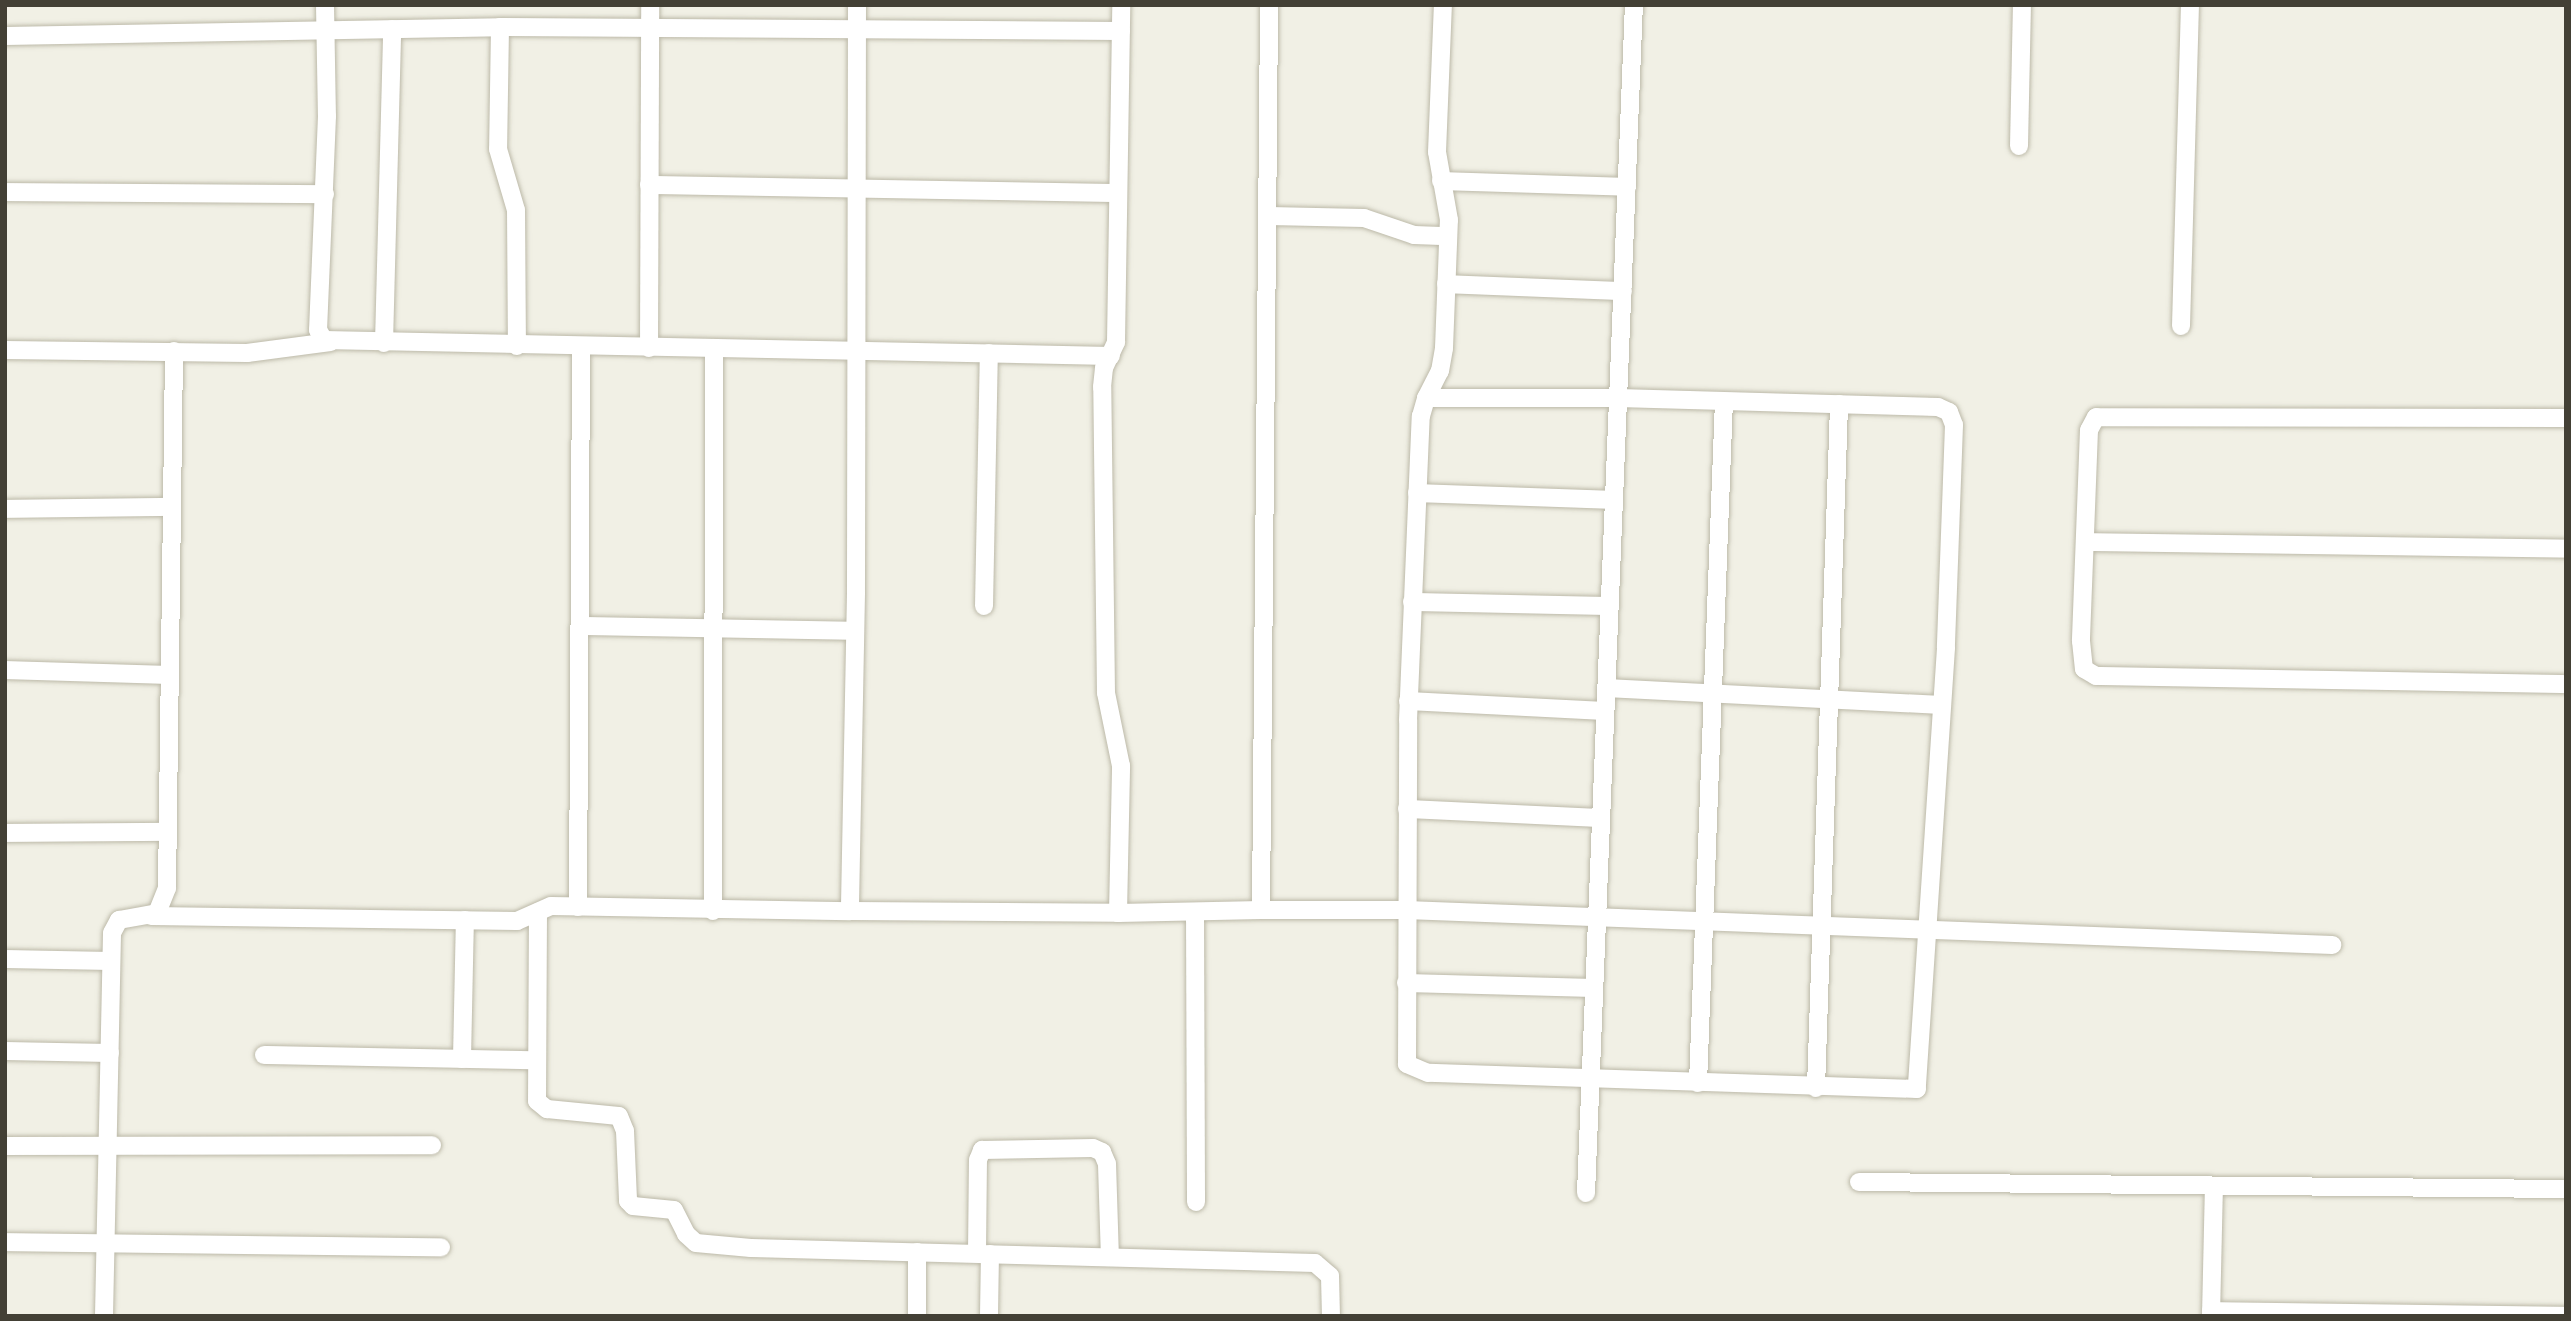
<!DOCTYPE html>
<style>
body{margin:0}
#map{position:relative;width:2571px;height:1321px;overflow:hidden;background:#f1f0e5;font-family:"PT Sans",sans-serif}
div>[style]{position:absolute}
.roads{filter:drop-shadow(0 0 2px #bcb9a8) drop-shadow(0 0 2px #bcb9a8)}
.street>*{height:18px;margin:-9px;padding:0 9px;transform-origin:9px;border-radius:9px;background:#fff}
span{translate:-50% -50%;white-space:nowrap;text-align:center;line-height:1.15;-webkit-text-stroke:6px #fff;paint-order:stroke}
.frame{position:absolute;inset:0;border:7px solid #434035;pointer-events:none}
</style>
<div id="map">
<div class="roads">
<div class="street">
<div style="left:325px;top:5px;width:111px;rotate:89deg"></div>
<div style="left:327px;top:116px;width:214px;rotate:92.4deg"></div>
<div style="left:318px;top:330px;width:12px;rotate:59deg"></div>
<div style="left:324px;top:340px;width:787px;rotate:1.16deg"></div>
<div style="left:857px;top:5px;width:588px;rotate:90.1deg"></div>
<div style="left:856px;top:593px;width:318px;rotate:91.1deg"></div>
<div style="left:850px;top:911px;width:268px;rotate:0.4deg"></div>
<div style="left:1118px;top:913px;width:143px;rotate:-1.2deg"></div>
<div style="left:1261px;top:910px;width:905px;rotate:-89.49deg"></div>
<div style="left:500px;top:27px;width:122px;rotate:90.9deg"></div>
<div style="left:498px;top:149px;width:64px;rotate:73.6deg"></div>
<div style="left:516px;top:210px;width:136px;rotate:89.6deg"></div>
<div style="left:5px;top:36px;width:495px;rotate:-1deg"></div>
<div style="left:500px;top:27px;width:621px;rotate:0.37deg"></div>
<div style="left:2019px;top:146px;width:141px;rotate:-88.8deg"></div>
<div style="left:1441px;top:181px;width:186px;rotate:1.8deg"></div>
<div style="left:649px;top:185px;width:469px;rotate:1deg"></div>
<div style="left:5px;top:192px;width:320px;rotate:0.4deg"></div>
<div style="left:1269px;top:216px;width:95px;rotate:1.2deg"></div>
<div style="left:1364px;top:218px;width:53px;rotate:18.8deg"></div>
<div style="left:1414px;top:235px;width:34px;rotate:2deg"></div>
<div style="left:1446px;top:284px;width:177px;rotate:2.3deg"></div>
<div style="left:2181px;top:326px;width:321px;rotate:-88.4deg"></div>
<div style="left:384px;top:343px;width:314px;rotate:-88.5deg"></div>
<div style="left:649px;top:348px;width:343px;rotate:-89.8deg"></div>
<div style="left:5px;top:350px;width:242px;rotate:0.7deg"></div>
<div style="left:247px;top:353px;width:84px;rotate:-7.5deg"></div>
<div style="left:1426px;top:398px;width:192px"></div>
<div style="left:1618px;top:398px;width:320px;rotate:1.6deg"></div>
<div style="left:1938px;top:407px;width:12px;rotate:24deg"></div>
<div style="left:1949px;top:412px;width:14px;rotate:69deg"></div>
<div style="left:1954px;top:425px;width:223px;rotate:92.1deg"></div>
<div style="left:1946px;top:648px;width:442px;rotate:93.8deg"></div>
<div style="left:1917px;top:1089px;width:489px;rotate:-178.1deg"></div>
<div style="left:1428px;top:1073px;width:23px;rotate:-157deg"></div>
<div style="left:1407px;top:1064px;width:344px;rotate:-89.8deg"></div>
<div style="left:1408px;top:720px;width:304px;rotate:-87.6deg"></div>
<div style="left:1421px;top:416px;width:19px;rotate:-74deg"></div>
<div style="left:1426px;top:398px;width:30px;rotate:-63deg"></div>
<div style="left:1440px;top:371px;width:23px;rotate:-80deg"></div>
<div style="left:1444px;top:348px;width:128px;rotate:-87.8deg"></div>
<div style="left:1449px;top:220px;width:69px;rotate:-100deg"></div>
<div style="left:1437px;top:152px;width:147px;rotate:-87.7deg"></div>
<div style="left:2566px;top:418px;width:470px;rotate:-179.9deg"></div>
<div style="left:2096px;top:417px;width:15px;rotate:118deg"></div>
<div style="left:2089px;top:430px;width:211px;rotate:92.2deg"></div>
<div style="left:2081px;top:641px;width:28px;rotate:84deg"></div>
<div style="left:2084px;top:669px;width:14px;rotate:30deg"></div>
<div style="left:2096px;top:676px;width:470px;rotate:1deg"></div>
<div style="left:1417px;top:493px;width:197px;rotate:2deg"></div>
<div style="left:5px;top:509px;width:165px;rotate:-0.7deg"></div>
<div style="left:2085px;top:542px;width:481px;rotate:0.8deg"></div>
<div style="left:1412px;top:602px;width:198px;rotate:1.2deg"></div>
<div style="left:984px;top:606px;width:253px;rotate:-88.9deg"></div>
<div style="left:580px;top:626px;width:275px;rotate:1deg"></div>
<div style="left:5px;top:670px;width:164px;rotate:1.7deg"></div>
<div style="left:1606px;top:688px;width:336px;rotate:2.9deg"></div>
<div style="left:1408px;top:701px;width:197px;rotate:2.9deg"></div>
<div style="left:1407px;top:809px;width:194px;rotate:2.7deg"></div>
<div style="left:5px;top:833px;width:163px;rotate:-0.4deg"></div>
<div style="left:578px;top:907px;width:560px;rotate:-89.69deg"></div>
<div style="left:1261px;top:910px;width:145px"></div>
<div style="left:1406px;top:910px;width:927px;rotate:2.16deg"></div>
<div style="left:713px;top:911px;width:562px;rotate:-89.9deg"></div>
<div style="left:538px;top:912px;width:189px;rotate:90.3deg"></div>
<div style="left:537px;top:1101px;width:13px;rotate:39deg"></div>
<div style="left:547px;top:1109px;width:72px;rotate:5.6deg"></div>
<div style="left:619px;top:1116px;width:16px;rotate:68deg"></div>
<div style="left:625px;top:1131px;width:70px;rotate:87.5deg"></div>
<div style="left:628px;top:1201px;width:7px;rotate:45deg"></div>
<div style="left:633px;top:1206px;width:41px;rotate:5.6deg"></div>
<div style="left:674px;top:1210px;width:27px;rotate:63deg"></div>
<div style="left:686px;top:1234px;width:13px;rotate:42deg"></div>
<div style="left:696px;top:1243px;width:55px;rotate:5.2deg"></div>
<div style="left:751px;top:1248px;width:564px;rotate:1.52deg"></div>
<div style="left:1315px;top:1263px;width:20px;rotate:41deg"></div>
<div style="left:1330px;top:1276px;width:40px;rotate:88.6deg"></div>
<div style="left:1195px;top:912px;width:290px;rotate:89.8deg"></div>
<div style="left:1118px;top:913px;width:147px;rotate:-88.8deg"></div>
<div style="left:1121px;top:766px;width:75px;rotate:-101.6deg"></div>
<div style="left:1106px;top:693px;width:306px;rotate:-90.7deg"></div>
<div style="left:1102px;top:387px;width:19px;rotate:-84deg"></div>
<div style="left:1104px;top:368px;width:29px;rotate:-65deg"></div>
<div style="left:1116px;top:342px;width:337px;rotate:-89.1deg"></div>
<div style="left:151px;top:916px;width:366px;rotate:0.8deg"></div>
<div style="left:517px;top:921px;width:37px;rotate:-24deg"></div>
<div style="left:551px;top:906px;width:299px;rotate:1deg"></div>
<div style="left:5px;top:959px;width:106px;rotate:1.1deg"></div>
<div style="left:1406px;top:983px;width:188px;rotate:1.5deg"></div>
<div style="left:5px;top:1051px;width:105px;rotate:1.1deg"></div>
<div style="left:264px;top:1055px;width:272px;rotate:1.1deg"></div>
<div style="left:462px;top:1059px;width:139px;rotate:-88.8deg"></div>
<div style="left:1698px;top:1083px;width:682px;rotate:-87.82deg"></div>
<div style="left:1816px;top:1088px;width:684px;rotate:-88.07deg"></div>
<div style="left:5px;top:1146px;width:427px;rotate:-0.1deg"></div>
<div style="left:1859px;top:1182px;width:707px;rotate:0.57deg"></div>
<div style="left:1586px;top:1193px;width:1189px;rotate:-87.69deg"></div>
<div style="left:5px;top:1242px;width:436px;rotate:0.7deg"></div>
<div style="left:917px;top:1252px;width:64px;rotate:90deg"></div>
<div style="left:977px;top:1253px;width:93px;rotate:-89.4deg"></div>
<div style="left:978px;top:1160px;width:11px;rotate:-68deg"></div>
<div style="left:982px;top:1150px;width:111px;rotate:-1deg"></div>
<div style="left:1093px;top:1148px;width:10px;rotate:24deg"></div>
<div style="left:1102px;top:1152px;width:13px;rotate:67deg"></div>
<div style="left:1107px;top:1164px;width:93px;rotate:88.2deg"></div>
<div style="left:2211px;top:1311px;width:355px;rotate:0.8deg"></div>
<div style="left:104px;top:1316px;width:383px;rotate:-88.8deg"></div>
<div style="left:112px;top:933px;width:15px;rotate:-62deg"></div>
<div style="left:119px;top:920px;width:39px;rotate:-10deg"></div>
<div style="left:157px;top:913px;width:27px;rotate:-68deg"></div>
<div style="left:167px;top:888px;width:537px;rotate:-89.25deg"></div>
<div style="left:989px;top:1316px;width:62px;rotate:-89.1deg"></div>
<div style="left:2211px;top:1316px;width:130px;rotate:-88.7deg"></div>
</div>
</div>
<div class="frame"></div>
</div>
